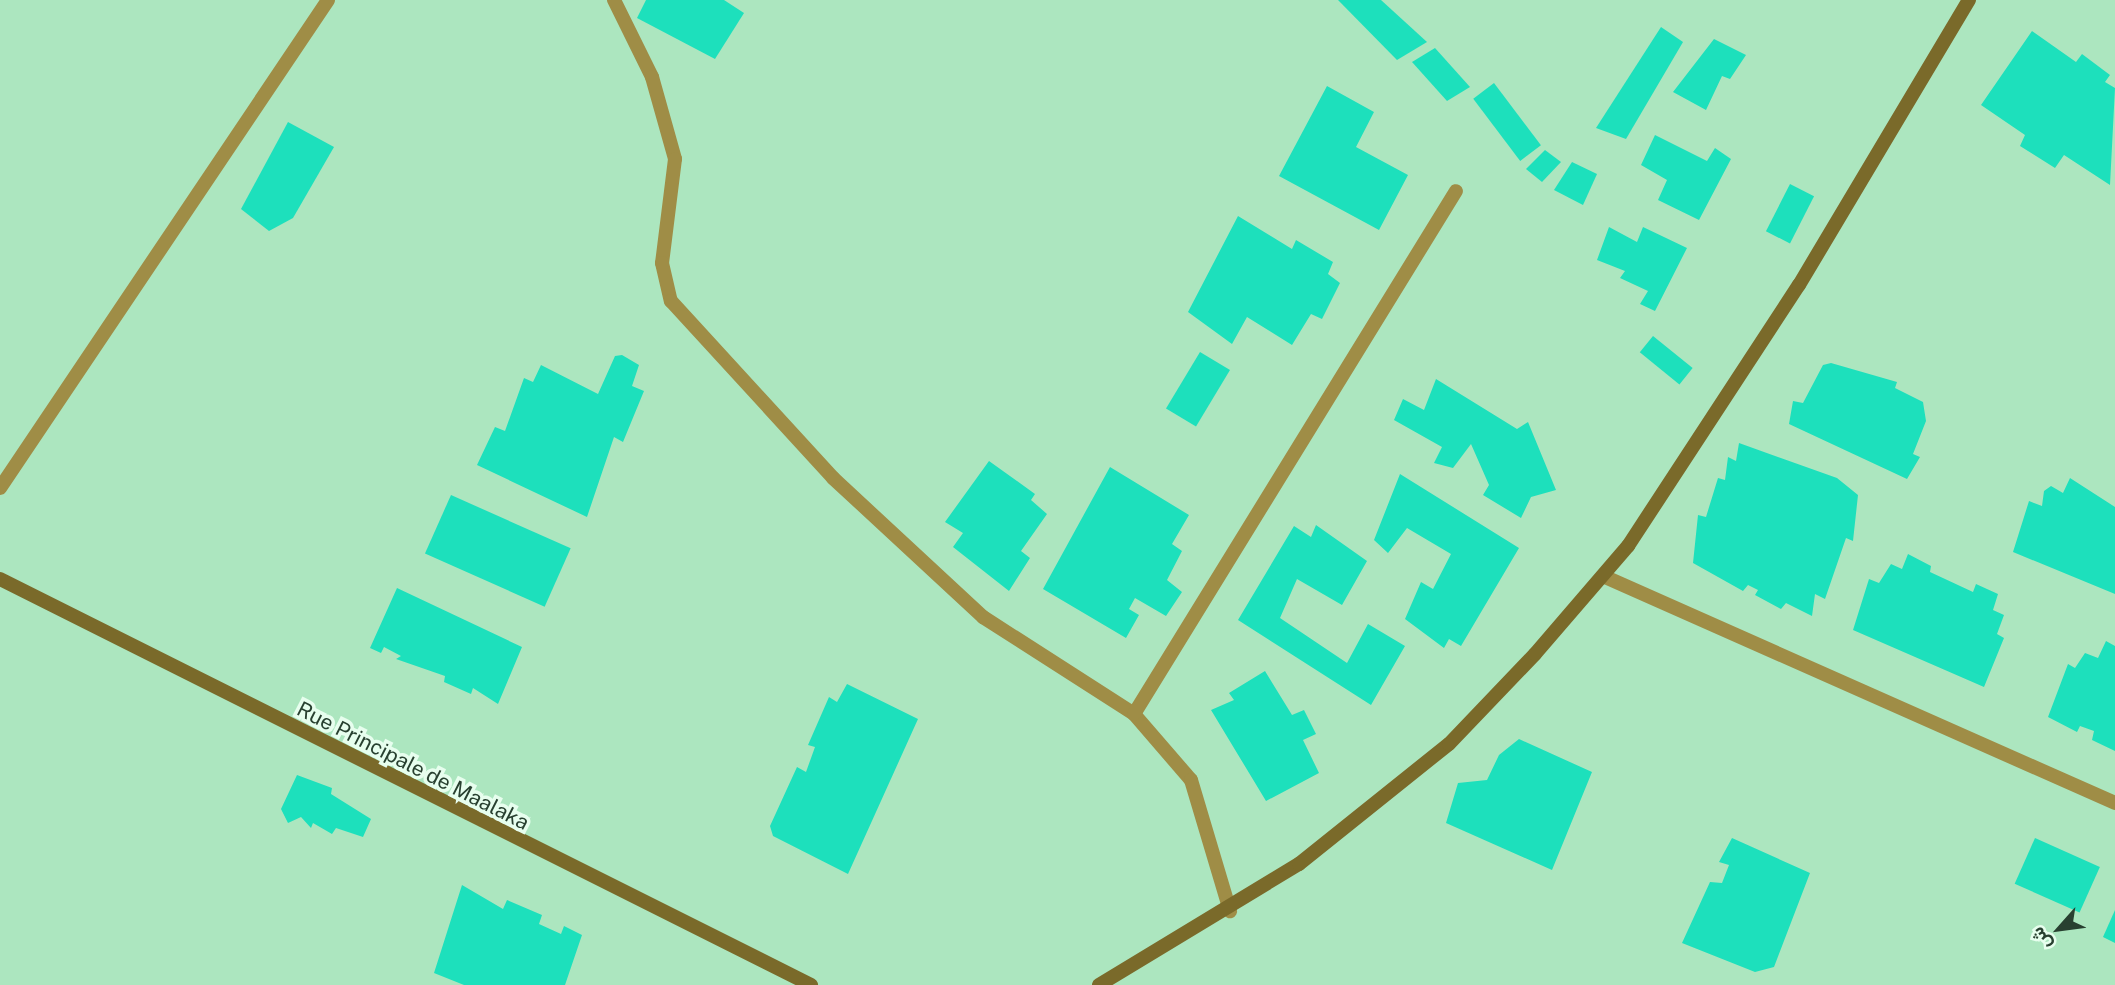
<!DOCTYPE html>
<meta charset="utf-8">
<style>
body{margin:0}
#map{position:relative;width:2115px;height:985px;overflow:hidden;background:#ace6bf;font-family:"Public Sans",Vazirmatn,sans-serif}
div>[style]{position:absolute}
.building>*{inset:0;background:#1de0bc;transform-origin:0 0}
.street>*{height:14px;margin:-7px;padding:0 7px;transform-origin:7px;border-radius:7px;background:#9f8d46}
.secondary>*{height:14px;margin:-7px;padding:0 7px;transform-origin:7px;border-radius:7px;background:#7a6a2a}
span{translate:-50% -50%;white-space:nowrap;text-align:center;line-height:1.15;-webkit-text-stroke:7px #e7feee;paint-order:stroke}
.street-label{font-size:21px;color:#284030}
.north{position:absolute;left:2024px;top:894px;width:70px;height:70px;-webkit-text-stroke:5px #e7feee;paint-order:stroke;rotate:242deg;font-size:19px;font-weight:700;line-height:28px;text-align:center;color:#284030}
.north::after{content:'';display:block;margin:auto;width:24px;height:32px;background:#284030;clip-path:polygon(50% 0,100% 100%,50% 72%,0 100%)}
</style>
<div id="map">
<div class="building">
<div style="clip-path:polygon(646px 0,724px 0,744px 13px,715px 59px,637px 18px)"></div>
<div style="clip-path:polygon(1338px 0,1381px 0,1427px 42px,1397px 60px)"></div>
<div style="clip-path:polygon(1661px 27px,1683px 42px,1626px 139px,1596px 128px)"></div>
<div style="clip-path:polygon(2032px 31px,2076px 62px,2082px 54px,2110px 75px,2105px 82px,2115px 88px,2110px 185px,2064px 155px,2055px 168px,2020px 146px,2025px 135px,1981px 105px)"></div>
<div style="clip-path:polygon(1714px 39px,1746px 55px,1730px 79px,1722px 76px,1706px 110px,1673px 92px)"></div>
<div style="clip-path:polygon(1435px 48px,1470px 87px,1447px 101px,1412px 62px)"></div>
<div style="left:1494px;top:83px;width:78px;height:26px;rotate:53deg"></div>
<div style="clip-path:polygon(1327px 86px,1374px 112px,1356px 147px,1408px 175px,1379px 230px,1279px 176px)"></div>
<div style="clip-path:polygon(288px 122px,334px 147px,293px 218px,269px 231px,241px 209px)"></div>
<div style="clip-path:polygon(1655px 135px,1707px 161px,1715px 148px,1731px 159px,1699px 220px,1658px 200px,1667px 180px,1641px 165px)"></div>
<div style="clip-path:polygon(1545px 150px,1561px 162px,1542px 182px,1526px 169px)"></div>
<div style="clip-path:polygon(1572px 162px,1597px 174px,1583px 205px,1554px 190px)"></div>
<div style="left:1790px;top:184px;width:27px;height:53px;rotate:27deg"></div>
<div style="clip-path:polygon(1238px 216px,1292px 249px,1296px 240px,1333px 262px,1328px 274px,1340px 283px,1322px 319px,1311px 314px,1292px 345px,1247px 317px,1232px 344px,1188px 312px)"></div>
<div style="clip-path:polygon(1609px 227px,1637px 242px,1643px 227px,1687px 248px,1655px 311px,1640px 304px,1648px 291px,1620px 278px,1625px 271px,1597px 260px)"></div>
<div style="left:1653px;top:336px;width:51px;height:21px;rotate:39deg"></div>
<div style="left:1200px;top:352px;width:35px;height:66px;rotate:31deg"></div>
<div style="clip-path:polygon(622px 355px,639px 365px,632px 386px,644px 391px,623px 442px,614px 437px,587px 517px,477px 465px,495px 427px,505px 431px,524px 378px,533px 382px,541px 365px,598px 394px,615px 356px)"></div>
<div style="clip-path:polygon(1831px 363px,1897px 382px,1895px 388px,1923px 402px,1926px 421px,1913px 454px,1920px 457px,1907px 479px,1789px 424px,1793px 401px,1803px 403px,1823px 365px)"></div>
<div style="clip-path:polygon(1436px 379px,1517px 429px,1528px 422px,1556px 490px,1531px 497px,1521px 518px,1483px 495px,1489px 485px,1471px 444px,1453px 468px,1434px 463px,1442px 447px,1394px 420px,1403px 399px,1424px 410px)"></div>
<div style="clip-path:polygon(1739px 443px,1837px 478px,1858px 495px,1853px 541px,1846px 538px,1825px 599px,1815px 594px,1812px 616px,1786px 603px,1781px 609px,1755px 595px,1758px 590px,1748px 585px,1743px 591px,1693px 563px,1698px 515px,1706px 517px,1718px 478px,1725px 480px,1728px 457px,1736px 461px)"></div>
<div style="clip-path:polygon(989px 461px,1035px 494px,1031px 500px,1047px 514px,1021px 551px,1030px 558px,1009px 591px,953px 547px,963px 533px,945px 522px)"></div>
<div style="clip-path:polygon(1110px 467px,1189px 515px,1172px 544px,1182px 551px,1167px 580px,1182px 592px,1166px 616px,1135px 598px,1129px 609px,1139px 615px,1126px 638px,1043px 589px)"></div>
<div style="clip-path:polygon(1400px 474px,1519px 548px,1461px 646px,1449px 639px,1444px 648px,1405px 619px,1421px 582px,1433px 589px,1451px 554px,1407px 528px,1388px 553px,1374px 540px)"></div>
<div style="clip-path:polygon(2070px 478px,2115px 507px,2115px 594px,2013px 552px,2029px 501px,2042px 506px,2044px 491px,2051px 486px,2063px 493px)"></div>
<div style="left:451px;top:495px;width:131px;height:64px;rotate:24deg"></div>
<div style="clip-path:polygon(1316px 525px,1367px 561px,1342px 605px,1297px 579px,1280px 618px,1347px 663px,1368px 624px,1405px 646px,1371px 705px,1238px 620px,1294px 526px,1311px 537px)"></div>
<div style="clip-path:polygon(1908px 554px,1931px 566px,1930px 572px,1973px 592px,1976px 584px,1998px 594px,1993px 610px,2004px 615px,1997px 634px,2004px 638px,1984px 687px,1853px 630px,1869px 579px,1879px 583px,1891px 564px,1902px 569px)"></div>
<div style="clip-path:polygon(397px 588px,522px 647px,498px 704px,473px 688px,471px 694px,444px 682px,445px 676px,396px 659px,401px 656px,384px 647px,381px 653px,370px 648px)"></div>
<div style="clip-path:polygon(2106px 641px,2115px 646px,2115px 751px,2092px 740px,2094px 731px,2080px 726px,2077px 732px,2048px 717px,2068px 664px,2075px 668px,2085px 653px,2098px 658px)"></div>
<div style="clip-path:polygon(1265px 671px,1292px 715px,1304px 710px,1316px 734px,1303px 740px,1319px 773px,1266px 801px,1211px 710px,1234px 700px,1229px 693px)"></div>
<div style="clip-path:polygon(847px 684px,918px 719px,848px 874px,773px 836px,770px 826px,797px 767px,806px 772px,815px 747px,808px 745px,829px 697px,837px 702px)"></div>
<div style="clip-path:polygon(1519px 739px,1592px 772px,1552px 870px,1446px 823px,1458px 783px,1487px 780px,1499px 755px)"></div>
<div style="clip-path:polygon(297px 775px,332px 788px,331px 794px,371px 819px,363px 837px,336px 828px,332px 834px,313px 823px,311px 828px,301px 817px,288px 823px,281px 809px)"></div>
<div style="clip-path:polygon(1732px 838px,1810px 873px,1774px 967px,1755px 972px,1682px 943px,1710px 882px,1722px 883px,1729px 865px,1719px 862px)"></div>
<div style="left:2035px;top:838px;width:71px;height:50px;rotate:24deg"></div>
<div style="clip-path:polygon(462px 885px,503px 909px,507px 900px,542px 915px,539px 924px,561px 934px,564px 926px,582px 935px,565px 985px,464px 985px,434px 973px)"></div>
<div style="clip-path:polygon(2115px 910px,2115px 943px,2103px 937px)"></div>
</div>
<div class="street">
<div style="left:614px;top:0;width:86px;rotate:63.7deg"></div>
<div style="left:652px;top:77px;width:85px;rotate:74.3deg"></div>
<div style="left:675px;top:159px;width:105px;rotate:97.1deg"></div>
<div style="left:662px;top:263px;width:39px;rotate:77deg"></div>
<div style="left:671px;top:301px;width:240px;rotate:47.5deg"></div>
<div style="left:833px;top:478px;width:205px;rotate:42.8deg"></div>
<div style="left:983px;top:617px;width:179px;rotate:32.7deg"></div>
<div style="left:1134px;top:714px;width:87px;rotate:49.2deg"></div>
<div style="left:1191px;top:780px;width:137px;rotate:73.4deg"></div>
<div style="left:0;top:488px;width:588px;rotate:-56.09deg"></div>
<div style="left:1603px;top:576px;width:560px;rotate:23.91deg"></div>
<div style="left:1134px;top:714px;width:614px;rotate:-58.38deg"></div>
</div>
<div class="secondary">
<div style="left:0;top:579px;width:907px;rotate:26.59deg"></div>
<div style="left:1099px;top:985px;width:234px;rotate:-31.2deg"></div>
<div style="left:1299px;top:864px;width:192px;rotate:-38.7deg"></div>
<div style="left:1449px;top:744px;width:124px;rotate:-46.3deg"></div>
<div style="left:1535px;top:654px;width:143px;rotate:-49.3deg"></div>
<div style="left:1628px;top:546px;width:312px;rotate:-56.8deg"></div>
<div style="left:1799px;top:285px;width:332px;rotate:-59.2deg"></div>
</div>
<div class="street-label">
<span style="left:413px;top:766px;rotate:27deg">Rue Principale de Maalaka</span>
</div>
<div class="north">ش</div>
</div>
